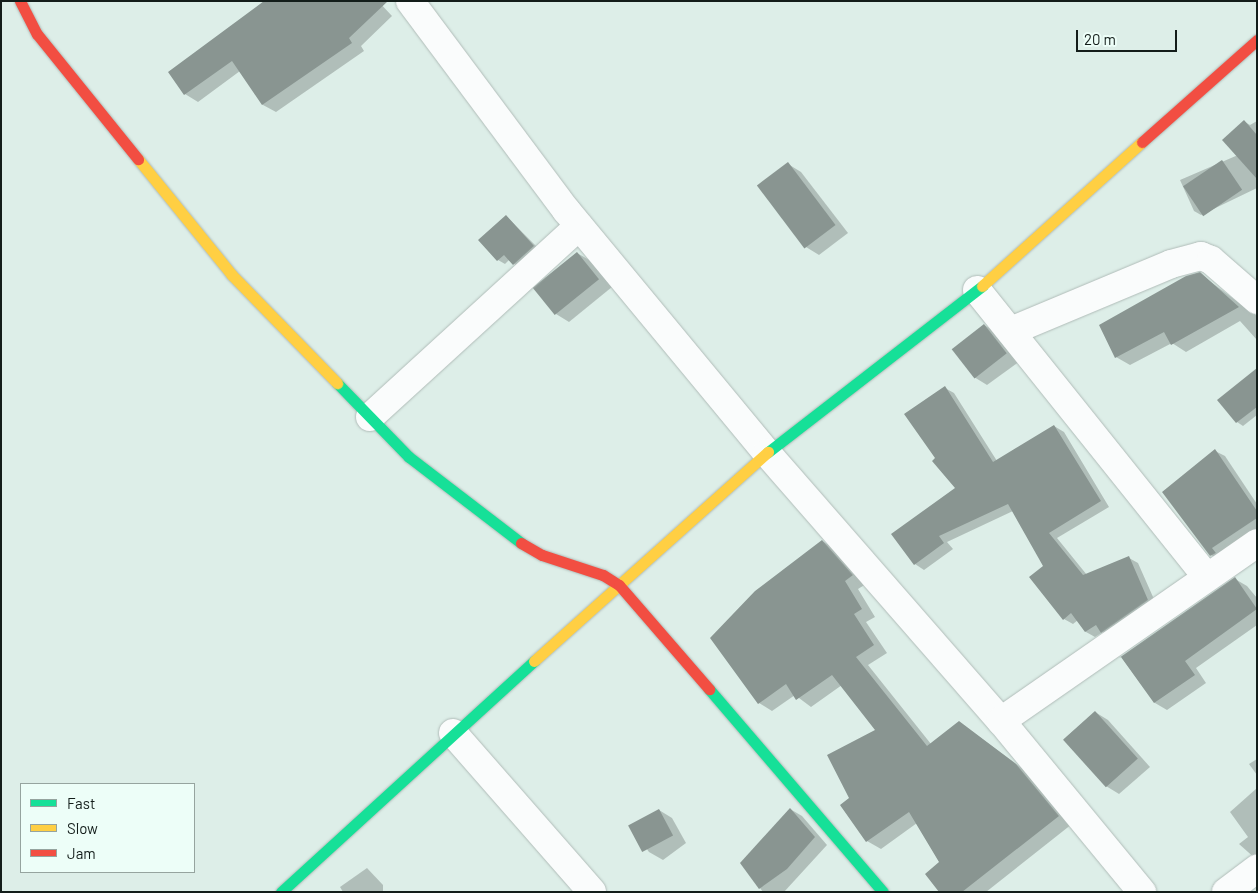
<!DOCTYPE html>
<style>
body{margin:0}
#map{position:relative;width:1258px;height:893px;overflow:hidden;background:#ddeee8;font-family:Barlow,sans-serif}
div>[style]{position:absolute}
.shadow>*{inset:0;background:#0003}
.building>*{inset:0;background:#899591;transform-origin:0 0}
.roads{filter:drop-shadow(0 0 1px #b0bcb8) drop-shadow(0 0 1px #b0bcb8)}
.street>*{height:28px;margin:-14px;padding:0 14px;transform-origin:14px;border-radius:14px;background:#fafcfc}
.fast>*{height:11px;margin:-5.5px;padding:0 5.5px;transform-origin:5.5px;border-radius:5.5px;background:#16e098}
.slow>*{height:11px;margin:-5.5px;padding:0 5.5px;transform-origin:5.5px;border-radius:5.5px;background:#ffcf43}
.jam>*{height:11px;margin:-5.5px;padding:0 5.5px;transform-origin:5.5px;border-radius:5.5px;background:#f24e42}
span{translate:-50% -50%;white-space:nowrap;text-align:center;line-height:1.15;-webkit-text-stroke:5px #edfef8;paint-order:stroke}
.frame{position:absolute;inset:0;border:2px solid #131d1a;pointer-events:none}
.legend{position:absolute;left:20px;top:783px;width:175px;height:90px;box-sizing:border-box;background:#edfef8;border:1px solid #96a49f;margin:0;padding:6px 9px;list-style:none;font-size:15px;color:#131d1a}
.legend li{display:flex;align-items:center;gap:10px;height:25px}
.legend b{width:25px;border:1px solid #96a49f}
.scale{position:absolute;left:1076px;top:30px;width:101px;height:22px;box-sizing:border-box;border:2px solid #131d1a;border-top:0;padding-left:6px;font-size:15px;line-height:18px;white-space:nowrap;color:#131d1a;-webkit-text-stroke:4px #edfef8;paint-order:stroke}
</style>
<div id="map">
<div class="shadow">
<div style="clip-path:polygon(378px 1px,392px 16px,361px 46px,364px 51px,276px 112px,263px 105px,240px 71px,198px 102px,185px 94px,169px 72px)"></div>
<div style="clip-path:polygon(1257px 121px,1257px 188px,1201px 215px,1194px 211px,1180px 180px,1238px 155px,1245px 122px,1250px 125px)"></div>
<div style="clip-path:polygon(788px 164px,801px 172px,848px 233px,819px 255px,806px 247px)"></div>
<div style="clip-path:polygon(506px 216px,540px 250px,520px 268px,509px 260px,505px 264px,498px 260px,480px 240px)"></div>
<div style="clip-path:polygon(577px 253px,591px 261px,612px 287px,569px 322px,556px 314px)"></div>
<div style="clip-path:polygon(1200px 274px,1257px 316px,1257px 340px,1240px 321px,1186px 352px,1172px 343px,1130px 365px,1116px 357px)"></div>
<div style="clip-path:polygon(984px 325px,998px 333px,1020px 361px,987px 385px,974px 377px)"></div>
<div style="clip-path:polygon(1257px 372px,1257px 415px,1243px 426px,1237px 422px)"></div>
<div style="clip-path:polygon(945px 388px,954px 393px,997px 461px,1054px 426px,1064px 432px,1109px 507px,1057px 538px,1087px 575px,1129px 558px,1138px 563px,1157px 606px,1111px 637px,1103px 632px,1095px 637px,1086px 632px,1078px 620px,1073px 624px,1064px 619px,1044px 566px,1013px 511px,947px 542px,953px 549px,924px 570px,915px 564px,957px 488px,937px 458px)"></div>
<div style="clip-path:polygon(1215px 451px,1225px 456px,1257px 504px,1257px 530px,1221px 561px,1211px 555px,1164px 492px)"></div>
<div style="clip-path:polygon(822px 541px,836px 549px,866px 584px,858px 589px,875px 617px,866px 622px,887px 653px,868px 665px,931px 744px,959px 722px,1030px 774px,1072px 824px,986px 892px,941px 892px,940px 863px,917px 823px,881px 849px,867px 841px,841px 806px,851px 799px,877px 730px,842px 685px,811px 707px,795px 695px,772px 711px,759px 703px)"></div>
<div style="clip-path:polygon(1235px 579px,1247px 586px,1257px 598px,1257px 625px,1196px 668px,1206px 683px,1167px 710px,1155px 703px,1122px 658px)"></div>
<div style="clip-path:polygon(1095px 712px,1108px 720px,1150px 767px,1119px 794px,1106px 786px,1064px 739px)"></div>
<div style="clip-path:polygon(1257px 759px,1257px 775px,1249px 764px)"></div>
<div style="clip-path:polygon(1257px 788px,1257px 860px,1239px 844px,1248px 837px,1230px 812px)"></div>
<div style="clip-path:polygon(790px 809px,802px 816px,827px 845px,784px 892px,763px 892px,741px 863px)"></div>
<div style="clip-path:polygon(659px 810px,672px 818px,686px 843px,663px 860px,649px 852px,633px 830px)"></div>
<div style="clip-path:polygon(367px 868px,383px 885px,383px 892px,343px 892px,340px 887px)"></div>
</div>
<div class="building">
<div style="clip-path:polygon(264px 1px,388px 1px,349px 38px,352px 43px,262px 105px,232px 61px,184px 95px,168px 72px)"></div>
<div style="clip-path:polygon(1244px 120px,1257px 135px,1257px 179px,1222px 140px)"></div>
<div style="left:1222px;top:160px;width:36px;height:47px;rotate:56deg"></div>
<div style="left:788px;top:162px;width:79px;height:39px;rotate:53deg"></div>
<div style="clip-path:polygon(506px 215px,534px 246px,513px 265px,504px 255px,497px 261px,478px 240px)"></div>
<div style="left:577px;top:252px;width:35px;height:57px;rotate:51deg"></div>
<div style="clip-path:polygon(1200px 272px,1239px 307px,1171px 345px,1164px 332px,1115px 358px,1099px 325px,1186px 276px)"></div>
<div style="left:984px;top:324px;width:37px;height:41px;rotate:52deg"></div>
<div style="clip-path:polygon(1257px 368px,1257px 407px,1236px 423px,1217px 400px)"></div>
<div style="clip-path:polygon(945px 386px,993px 462px,1054px 425px,1101px 501px,1049px 533px,1083px 575px,1129px 556px,1148px 600px,1101px 633px,1096px 625px,1085px 632px,1071px 613px,1063px 620px,1029px 577px,1043px 566px,1008px 504px,939px 536px,944px 543px,914px 565px,891px 534px,955px 488px,932px 461px,935px 458px,904px 414px)"></div>
<div style="clip-path:polygon(1215px 449px,1257px 511px,1257px 518px,1212px 548px,1216px 553px,1210px 556px,1162px 492px)"></div>
<div style="clip-path:polygon(822px 540px,853px 575px,845px 581px,862px 609px,854px 614px,874px 645px,856px 657px,927px 746px,959px 721px,1016px 764px,1059px 816px,962px 892px,939px 892px,925px 874px,939px 862px,909px 812px,866px 842px,840px 805px,849px 798px,827px 755px,875px 730px,832px 675px,796px 700px,786px 684px,758px 704px,710px 638px,755px 591px)"></div>
<div style="clip-path:polygon(1235px 577px,1257px 609px,1185px 661px,1195px 675px,1154px 703px,1121px 657px,1119px 658px)"></div>
<div style="left:1095px;top:711px;width:64px;height:43px;rotate:48deg"></div>
<div style="clip-path:polygon(790px 808px,815px 837px,787px 869px,759px 889px,740px 863px)"></div>
<div style="left:659px;top:809px;width:30px;height:35px;rotate:62deg"></div>
</div>
<div class="roads">
<div class="street">
<div style="left:410px;top:1px;width:261px;rotate:53.3deg"></div>
<div style="left:566px;top:210px;width:315px;rotate:50.4deg"></div>
<div style="left:767px;top:453px;width:356px;rotate:48.9deg"></div>
<div style="left:1001px;top:721px;width:222px;rotate:50.5deg"></div>
<div style="left:977px;top:290px;width:368px;rotate:51.3deg"></div>
<div style="left:1011px;top:331px;width:173px;rotate:-22.7deg"></div>
<div style="left:1171px;top:264px;width:31px;rotate:-15deg"></div>
<div style="left:1201px;top:256px;width:11px;rotate:22deg"></div>
<div style="left:1211px;top:260px;width:61px;rotate:41deg"></div>
<div style="left:370px;top:417px;width:283px;rotate:-42.4deg"></div>
<div style="left:1001px;top:721px;width:312px;rotate:-34.8deg"></div>
<div style="left:453px;top:733px;width:211px;rotate:48.8deg"></div>
<div style="left:1226px;top:892px;width:39px;rotate:-37deg"></div>
</div>
<div class="fast">
<div style="left:337px;top:383px;width:103px;rotate:45.8deg"></div>
<div style="left:409px;top:457px;width:141px;rotate:37.5deg"></div>
<div style="left:768px;top:452px;width:271px;rotate:-37.8deg"></div>
<div style="left:709px;top:689px;width:267px;rotate:49.4deg"></div>
<div style="left:281px;top:892px;width:343px;rotate:-42.4deg"></div>
</div>
<div class="slow">
<div style="left:138px;top:159px;width:149px;rotate:51deg"></div>
<div style="left:232px;top:275px;width:151px;rotate:45.8deg"></div>
<div style="left:982px;top:286px;width:215px;rotate:-42deg"></div>
<div style="left:534px;top:661px;width:314px;rotate:-41.8deg"></div>
</div>
<div class="jam">
<div style="left:20px;top:1px;width:37px;rotate:63deg"></div>
<div style="left:37px;top:34px;width:161px;rotate:51.1deg"></div>
<div style="left:1142px;top:142px;width:154px;rotate:-41.6deg"></div>
<div style="left:521px;top:543px;width:24px;rotate:30deg"></div>
<div style="left:542px;top:555px;width:64px;rotate:18.2deg"></div>
<div style="left:603px;top:575px;width:19px;rotate:32deg"></div>
<div style="left:619px;top:585px;width:138px;rotate:49.1deg"></div>
</div>
</div>
<div class="frame"></div>
<ul class="legend">
<li><b style="height:6px;background:#16e098"></b>Fast</li>
<li><b style="height:6px;background:#ffcf43"></b>Slow</li>
<li><b style="height:6px;background:#f24e42"></b>Jam</li>
</ul>
<div class="scale">20 m</div>
</div>
